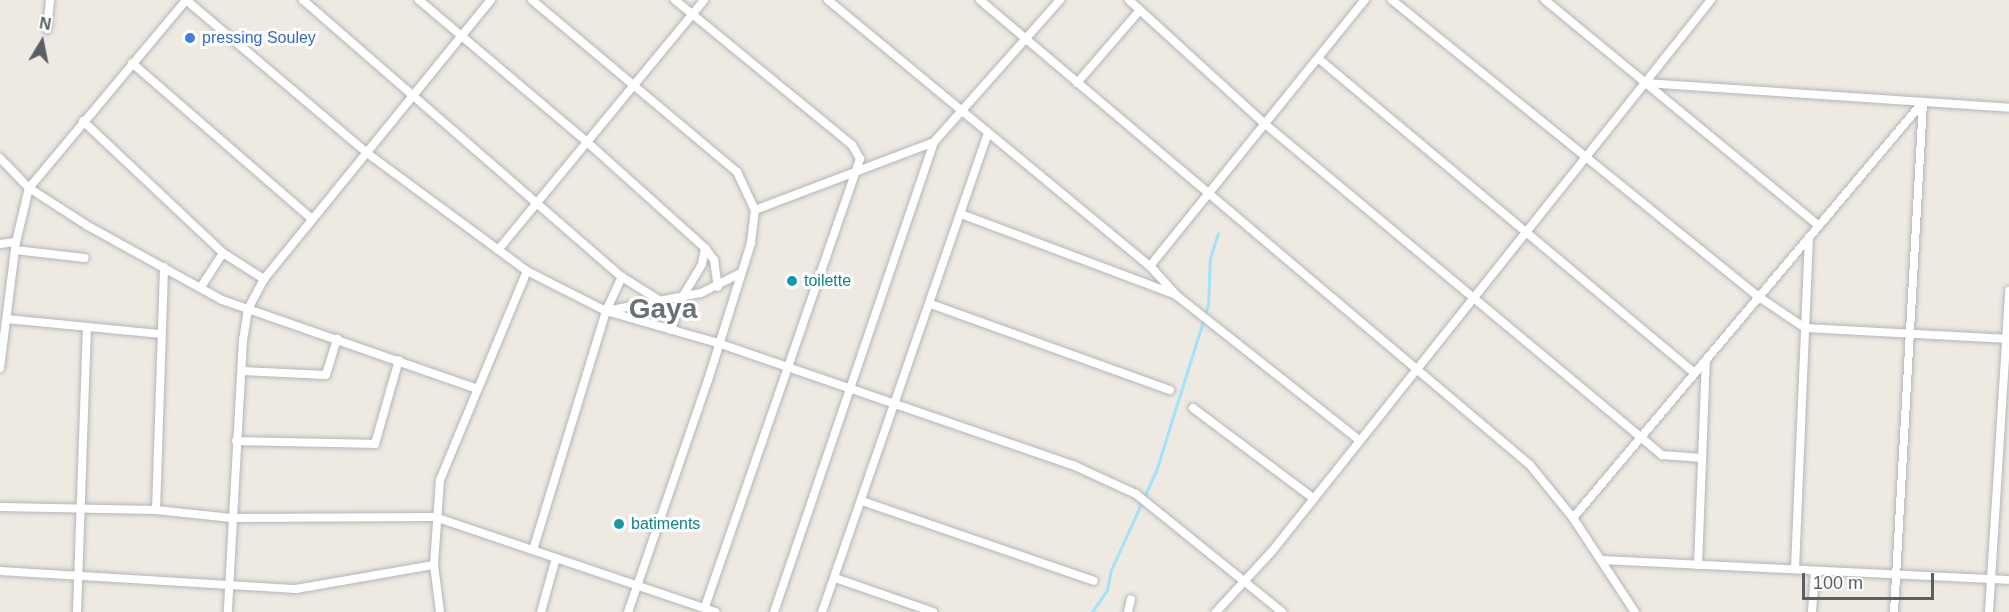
<!DOCTYPE html>
<style>
body{margin:0}
#map{position:relative;width:2009px;height:612px;overflow:hidden;background:#eee9e1;font-family:Arial,sans-serif}
div>[style]{position:absolute}
.stream>*{height:3px;margin:-1.5px;padding:0 1.5px;transform-origin:1.5px;border-radius:1.5px;background:#a0e3ff}
.roads{filter:drop-shadow(0 0 2px #b2b6ba) drop-shadow(0 0 2px #b2b6ba)}
.minor>*{height:8px;margin:-4px;padding:0 4px;transform-origin:4px;border-radius:4px;background:#fff}
.dots>*{width:16px;height:16px;translate:-50% -50%;box-sizing:border-box;border:3px solid #fff;border-radius:50%}
span{translate:-50% -50%;white-space:nowrap;text-align:center;line-height:1.15;-webkit-text-stroke:6px #fff;paint-order:stroke}
.shop-label{font-size:16px;color:#366cbe}
.left{translate:0 -50%;text-align:left}
.culture-label{font-size:16px;color:#0d838f}
.town-label{font-size:28px;color:#6b7275;font-weight:700}
.north{position:absolute;left:12px;top:12px;width:60px;height:60px;-webkit-text-stroke:4px #fff;paint-order:stroke;rotate:10deg;font-size:16px;font-weight:700;line-height:24px;text-align:center;color:#5a5f63}
.north::after{content:'';display:block;margin:auto;width:21px;height:27px;background:#5a5f63;clip-path:polygon(50% 0,100% 100%,50% 72%,0 100%)}
.scale{position:absolute;left:1802px;top:573px;width:132px;height:27px;box-sizing:border-box;border:3px solid #5a5f63;border-top:0;padding-left:8px;font-size:18px;line-height:21px;white-space:nowrap;color:#5a5f63;-webkit-text-stroke:4px #fff;paint-order:stroke}
</style>
<div id="map">
<div class="stream">
<div style="left:1092px;top:612px;width:27px;rotate:-56deg"></div>
<div style="left:1107px;top:590px;width:20px;rotate:-79deg"></div>
<div style="left:1111px;top:570px;width:109px;rotate:-65.6deg"></div>
<div style="left:1156px;top:471px;width:174px;rotate:-72.6deg"></div>
<div style="left:1208px;top:305px;width:47px;rotate:-87.6deg"></div>
<div style="left:1210px;top:258px;width:26px;rotate:-72deg"></div>
</div>
<div class="roads">
<div class="minor">
<div style="left:186px;top:0;width:237px;rotate:40.2deg"></div>
<div style="left:367px;top:153px;width:199px;rotate:36.4deg"></div>
<div style="left:527px;top:271px;width:89px;rotate:26.9deg"></div>
<div style="left:606px;top:311px;width:116px;rotate:15.9deg"></div>
<div style="left:718px;top:343px;width:378px;rotate:19deg"></div>
<div style="left:1075px;top:466px;width:67px;rotate:24.7deg"></div>
<div style="left:1136px;top:494px;width:188px;rotate:38.9deg"></div>
<div style="left:303px;top:0;width:422px;rotate:41deg"></div>
<div style="left:622px;top:277px;width:47px;rotate:32deg"></div>
<div style="left:419px;top:0;width:220px;rotate:40.2deg"></div>
<div style="left:587px;top:142px;width:159px;rotate:41.9deg"></div>
<div style="left:705px;top:248px;width:15px;rotate:53deg"></div>
<div style="left:714px;top:260px;width:27px;rotate:82deg"></div>
<div style="left:532px;top:0;width:268px;rotate:40deg"></div>
<div style="left:737px;top:172px;width:42px;rotate:64.7deg"></div>
<div style="left:755px;top:210px;width:33px;rotate:97deg"></div>
<div style="left:751px;top:243px;width:144px;rotate:107.4deg"></div>
<div style="left:708px;top:380px;width:245px;rotate:109deg"></div>
<div style="left:675px;top:0;width:229px;rotate:39.3deg"></div>
<div style="left:852px;top:145px;width:16px;rotate:60deg"></div>
<div style="left:860px;top:159px;width:474px;rotate:109.1deg"></div>
<div style="left:828px;top:0;width:418px;rotate:39.6deg"></div>
<div style="left:1150px;top:266px;width:39px;rotate:48deg"></div>
<div style="left:1176px;top:295px;width:233px;rotate:38.4deg"></div>
<div style="left:980px;top:0;width:720px;rotate:40.21deg"></div>
<div style="left:1530px;top:465px;width:68px;rotate:50.9deg"></div>
<div style="left:1573px;top:518px;width:113px;rotate:56.6deg"></div>
<div style="left:1129px;top:0;width:184px;rotate:42.4deg"></div>
<div style="left:1265px;top:124px;width:517px;rotate:39.82deg"></div>
<div style="left:1662px;top:455px;width:40px;rotate:4.3deg"></div>
<div style="left:1392px;top:0;width:472px;rotate:39deg"></div>
<div style="left:1759px;top:297px;width:55px;rotate:34deg"></div>
<div style="left:1805px;top:328px;width:204px;rotate:3.1deg"></div>
<div style="left:1545px;top:0;width:355px;rotate:39.5deg"></div>
<div style="left:47px;top:29px;width:29px;rotate:-84deg"></div>
<div style="left:1319px;top:59px;width:490px;rotate:39.9deg"></div>
<div style="left:132px;top:63px;width:237px;rotate:40.9deg"></div>
<div style="left:1077px;top:83px;width:96px;rotate:-49.2deg"></div>
<div style="left:1645px;top:83px;width:365px;rotate:3.9deg"></div>
<div style="left:83px;top:121px;width:192px;rotate:43.3deg"></div>
<div style="left:223px;top:253px;width:49px;rotate:32.4deg"></div>
<div style="left:264px;top:279px;width:34px;rotate:118deg"></div>
<div style="left:248px;top:309px;width:31px;rotate:99deg"></div>
<div style="left:243px;top:340px;width:272px;rotate:93.2deg"></div>
<div style="left:0;top:158px;width:42px;rotate:46deg"></div>
<div style="left:29px;top:188px;width:70px;rotate:32.8deg"></div>
<div style="left:88px;top:226px;width:153px;rotate:28.9deg"></div>
<div style="left:222px;top:300px;width:268px;rotate:19.2deg"></div>
<div style="left:755px;top:210px;width:191px;rotate:-20.8deg"></div>
<div style="left:934px;top:142px;width:190px;rotate:-48.4deg"></div>
<div style="left:961px;top:214px;width:228px;rotate:20.6deg"></div>
<div style="left:0;top:244px;width:16px;rotate:-7deg"></div>
<div style="left:15px;top:250px;width:70px;rotate:6.5deg"></div>
<div style="left:498px;top:250px;width:324px;rotate:-50.5deg"></div>
<div style="left:1150px;top:266px;width:342px;rotate:-51.1deg"></div>
<div style="left:264px;top:279px;width:360px;rotate:-50.9deg"></div>
<div style="left:201px;top:287px;width:40px;rotate:-57.1deg"></div>
<div style="left:931px;top:304px;width:254px;rotate:19.8deg"></div>
<div style="left:611px;top:310px;width:92px;rotate:-10.7deg"></div>
<div style="left:701px;top:293px;width:42px;rotate:-26.6deg"></div>
<div style="left:7px;top:319px;width:155px;rotate:5.6deg"></div>
<div style="left:671px;top:330px;width:36px;rotate:-71deg"></div>
<div style="left:683px;top:296px;width:37px;rotate:-59deg"></div>
<div style="left:702px;top:264px;width:16px;rotate:-79deg"></div>
<div style="left:0;top:368px;width:127px;rotate:-82.8deg"></div>
<div style="left:16px;top:242px;width:56px;rotate:-76.5deg"></div>
<div style="left:29px;top:188px;width:245px;rotate:-50.1deg"></div>
<div style="left:242px;top:371px;width:84px;rotate:2.7deg"></div>
<div style="left:326px;top:375px;width:38px;rotate:-73deg"></div>
<div style="left:1193px;top:408px;width:150px;rotate:36.9deg"></div>
<div style="left:236px;top:441px;width:139px;rotate:1.2deg"></div>
<div style="left:375px;top:444px;width:87px;rotate:-74.1deg"></div>
<div style="left:862px;top:501px;width:245px;rotate:19deg"></div>
<div style="left:0;top:507px;width:156px;rotate:1.1deg"></div>
<div style="left:156px;top:510px;width:76px;rotate:6deg"></div>
<div style="left:232px;top:518px;width:203px;rotate:-0.3deg"></div>
<div style="left:435px;top:517px;width:296px;rotate:18.7deg"></div>
<div style="left:156px;top:510px;width:243px;rotate:-88.1deg"></div>
<div style="left:1573px;top:518px;width:544px;rotate:-49.92deg"></div>
<div style="left:533px;top:550px;width:250px;rotate:-73deg"></div>
<div style="left:606px;top:311px;width:38px;rotate:-65deg"></div>
<div style="left:1601px;top:560px;width:408px;rotate:2.8deg"></div>
<div style="left:1698px;top:565px;width:205px;rotate:-87.8deg"></div>
<div style="left:1795px;top:569px;width:331px;rotate:-87.6deg"></div>
<div style="left:0;top:571px;width:297px;rotate:3.5deg"></div>
<div style="left:296px;top:589px;width:140px;rotate:-9.9deg"></div>
<div style="left:835px;top:578px;width:104px;rotate:19.1deg"></div>
<div style="left:77px;top:612px;width:285px;rotate:-88deg"></div>
<div style="left:440px;top:612px;width:47px;rotate:-97.3deg"></div>
<div style="left:434px;top:565px;width:85px;rotate:-86deg"></div>
<div style="left:440px;top:480px;width:226px;rotate:-67.4deg"></div>
<div style="left:541px;top:612px;width:56px;rotate:-74.5deg"></div>
<div style="left:774px;top:612px;width:496px;rotate:-71.2deg"></div>
<div style="left:822px;top:612px;width:507px;rotate:-70.89deg"></div>
<div style="left:1128px;top:612px;width:13px;rotate:-77deg"></div>
<div style="left:1216px;top:612px;width:84px;rotate:-47.4deg"></div>
<div style="left:1273px;top:550px;width:703px;rotate:-51.47deg"></div>
<div style="left:1812px;top:612px;width:41px;rotate:-85.8deg"></div>
<div style="left:1894px;top:612px;width:510px;rotate:-86.74deg"></div>
<div style="left:1989px;top:612px;width:322px;rotate:-86.4deg"></div>
</div>
</div>
<div class="dots">
<div style="left:190px;top:38px;background:#3f7fe0"></div>
<div style="left:792px;top:281px;background:#0f9aa8"></div>
<div style="left:619px;top:524px;background:#0f9aa8"></div>
</div>
<div class="shop-label">
<span class="left" style="left:202px;top:38px">pressing Souley</span>
</div>
<div class="culture-label">
<span class="left" style="left:804px;top:281px">toilette</span>
<span class="left" style="left:631px;top:524px">batiments</span>
</div>
<div class="town-label">
<span style="left:663px;top:309px">Gaya</span>
</div>
<div class="north">N</div>
<div class="scale">100 m</div>
</div>
